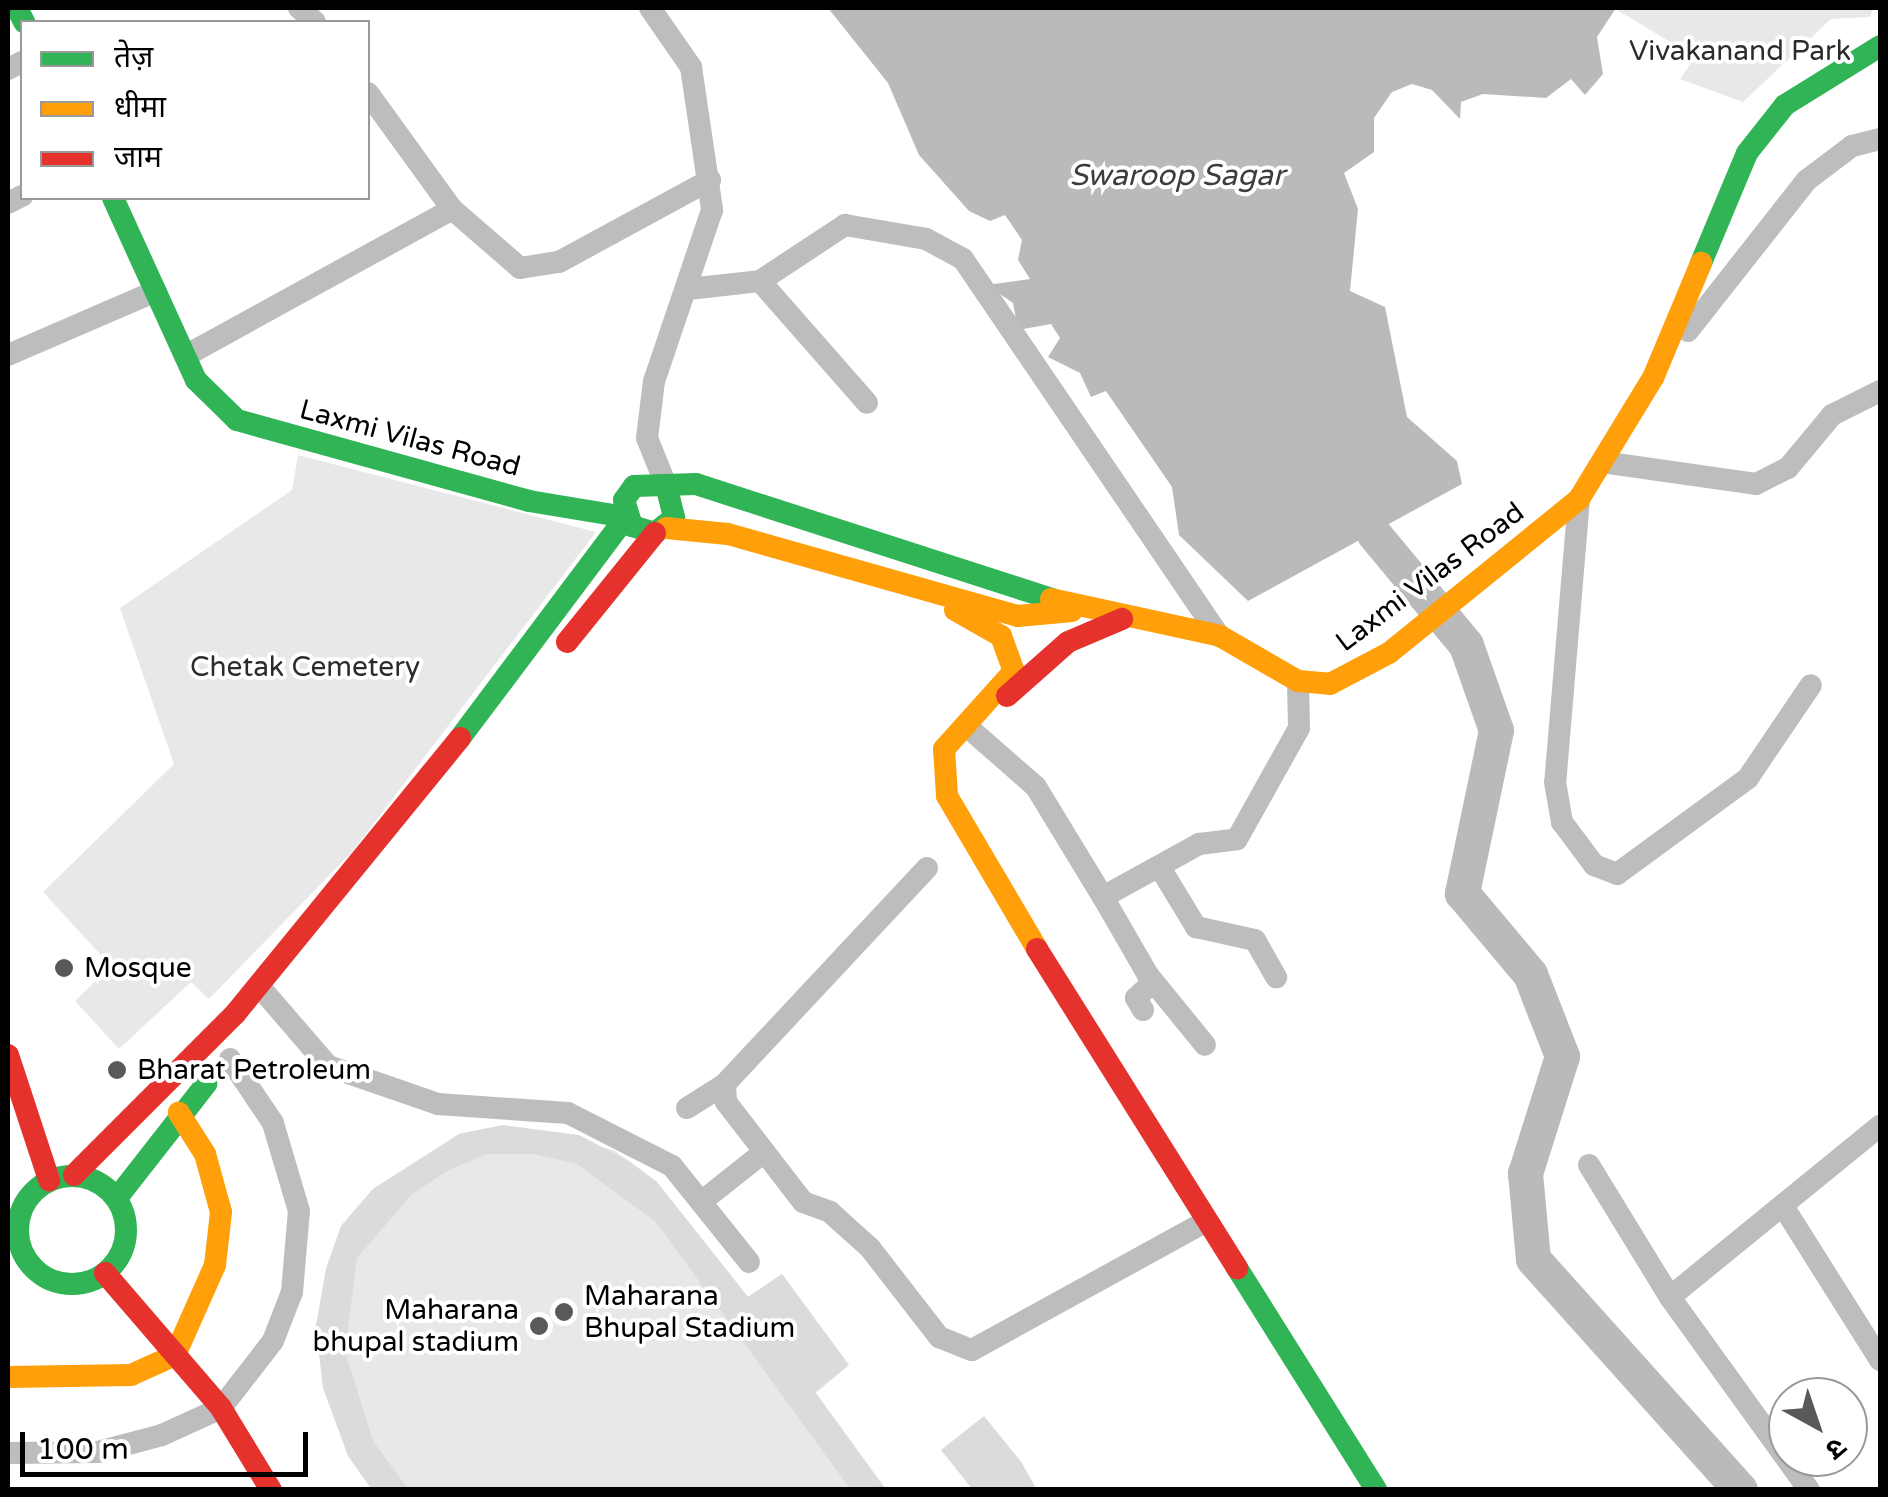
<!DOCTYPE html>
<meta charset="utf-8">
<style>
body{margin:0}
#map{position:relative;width:1888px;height:1497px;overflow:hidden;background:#fff;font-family:"Varela Round","Noto Sans Devanagari",sans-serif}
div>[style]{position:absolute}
.green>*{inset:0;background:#e8e8e8}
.water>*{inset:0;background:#bababa}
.river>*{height:35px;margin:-17.5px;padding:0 17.5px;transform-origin:17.5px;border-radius:17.5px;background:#bababa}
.building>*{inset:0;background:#dbdbdb}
.street>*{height:22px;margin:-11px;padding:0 11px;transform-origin:11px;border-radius:11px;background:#bdbdbd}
.fast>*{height:22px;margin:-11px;padding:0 11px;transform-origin:11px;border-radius:11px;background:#30b455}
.fast>.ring{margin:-11px;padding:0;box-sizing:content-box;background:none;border:22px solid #30b455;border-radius:50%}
.slow>*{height:22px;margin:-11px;padding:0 11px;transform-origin:11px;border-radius:11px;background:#ff9f0a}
.jam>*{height:22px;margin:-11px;padding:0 11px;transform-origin:11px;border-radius:11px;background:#e5322d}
.dots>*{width:28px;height:28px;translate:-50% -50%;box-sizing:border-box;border:5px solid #fff;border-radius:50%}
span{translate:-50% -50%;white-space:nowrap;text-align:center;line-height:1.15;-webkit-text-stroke:8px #fff;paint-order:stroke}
.park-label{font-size:28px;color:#2c2c2c}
.street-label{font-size:28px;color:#000}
.poi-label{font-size:28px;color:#000}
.left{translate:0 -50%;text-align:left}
.right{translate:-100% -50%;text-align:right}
.water-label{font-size:30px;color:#3d3d3d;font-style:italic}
.frame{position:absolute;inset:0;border:10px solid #000;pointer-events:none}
.legend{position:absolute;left:20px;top:20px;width:350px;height:180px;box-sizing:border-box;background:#fff;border:2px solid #999;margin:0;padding:12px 18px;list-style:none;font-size:30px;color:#000}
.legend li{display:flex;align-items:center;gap:20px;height:50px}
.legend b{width:50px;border:2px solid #999}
.north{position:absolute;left:1768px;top:1377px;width:100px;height:100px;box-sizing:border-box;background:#fff;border:2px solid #999;border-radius:50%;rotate:140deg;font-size:28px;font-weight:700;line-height:40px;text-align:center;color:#000}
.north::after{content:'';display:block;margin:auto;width:35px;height:45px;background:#595959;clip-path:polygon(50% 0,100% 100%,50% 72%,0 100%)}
.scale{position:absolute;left:20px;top:1432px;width:288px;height:45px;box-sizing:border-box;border:5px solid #000;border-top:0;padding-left:12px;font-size:30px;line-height:35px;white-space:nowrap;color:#000;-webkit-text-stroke:8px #fff;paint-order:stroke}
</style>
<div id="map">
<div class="green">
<div style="clip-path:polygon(1614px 8px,1873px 8px,1870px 17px,1831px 19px,1743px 102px,1680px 79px,1695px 57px)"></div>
<div style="clip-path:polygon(298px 455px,596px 532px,352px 852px,209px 999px,191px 982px,119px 1049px,75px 1001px,111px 966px,43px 892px,174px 764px,120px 608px,292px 490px)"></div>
<div style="clip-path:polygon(503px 1125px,614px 1150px,657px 1182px,748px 1297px,782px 1274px,849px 1365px,816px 1393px,886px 1489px,372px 1489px,323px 1388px,316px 1326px,326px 1269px,341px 1226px,373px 1189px,459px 1134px)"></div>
</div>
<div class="water">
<div style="clip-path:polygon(828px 8px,1616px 8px,1597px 37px,1603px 74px,1585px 95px,1571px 79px,1546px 98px,1483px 94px,1461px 102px,1460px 119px,1432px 90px,1412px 84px,1392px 92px,1374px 118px,1374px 152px,1344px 173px,1358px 209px,1350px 291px,1385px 307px,1407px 417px,1457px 461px,1462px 484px,1248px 601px,1179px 535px,1172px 487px,1106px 391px,1091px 397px,1080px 373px,1048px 357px,1060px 338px,1051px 324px,1018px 330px,1013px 303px,987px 285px,1030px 279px,1018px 260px,1022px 240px,1005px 215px,990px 221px,969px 211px,919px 155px,888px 83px)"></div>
</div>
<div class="river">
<div style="left:1374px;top:534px;width:144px;rotate:50.3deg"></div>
<div style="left:1466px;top:645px;width:90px;rotate:70.6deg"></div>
<div style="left:1496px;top:730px;width:167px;rotate:101.8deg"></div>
<div style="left:1462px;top:893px;width:106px;rotate:50deg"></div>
<div style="left:1530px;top:974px;width:88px;rotate:68.7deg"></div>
<div style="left:1562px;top:1056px;width:123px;rotate:107.5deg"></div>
<div style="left:1525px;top:1173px;width:86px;rotate:84.7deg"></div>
<div style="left:1533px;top:1259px;width:310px;rotate:48.1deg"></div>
</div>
<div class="building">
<div style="clip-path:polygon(503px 1125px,579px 1135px,629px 1161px,657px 1182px,748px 1297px,782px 1274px,849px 1365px,815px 1392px,886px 1490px,851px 1490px,656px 1222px,577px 1164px,534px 1154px,487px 1154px,449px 1170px,412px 1194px,357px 1258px,345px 1351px,373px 1441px,409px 1490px,372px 1490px,348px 1456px,323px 1388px,316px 1326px,326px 1269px,341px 1226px,373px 1189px,459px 1134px)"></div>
<div style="clip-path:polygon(984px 1416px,1022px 1463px,1037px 1490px,973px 1490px,941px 1450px)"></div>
</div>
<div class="street">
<div style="left:299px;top:8px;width:21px;rotate:41deg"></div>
<div style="left:650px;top:8px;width:72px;rotate:55.2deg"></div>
<div style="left:691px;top:67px;width:145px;rotate:81.6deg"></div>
<div style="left:712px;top:210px;width:181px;rotate:108.7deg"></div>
<div style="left:654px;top:381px;width:57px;rotate:97deg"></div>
<div style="left:647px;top:438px;width:51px;rotate:68deg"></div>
<div style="left:8px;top:69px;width:16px;rotate:-27deg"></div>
<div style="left:368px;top:93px;width:143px;rotate:54.1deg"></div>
<div style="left:452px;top:209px;width:90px;rotate:40.9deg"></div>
<div style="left:520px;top:268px;width:39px;rotate:-9deg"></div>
<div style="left:559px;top:262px;width:172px;rotate:-28.5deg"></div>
<div style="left:8px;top:203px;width:16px;rotate:-27deg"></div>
<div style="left:760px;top:281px;width:102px;rotate:-33.4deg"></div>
<div style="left:845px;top:225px;width:82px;rotate:9.8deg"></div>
<div style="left:926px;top:239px;width:42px;rotate:28.4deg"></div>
<div style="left:963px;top:259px;width:456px;rotate:55.8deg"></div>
<div style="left:688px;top:289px;width:72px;rotate:-6.3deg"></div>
<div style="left:760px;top:281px;width:162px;rotate:48.7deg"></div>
<div style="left:1688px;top:331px;width:192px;rotate:-51.8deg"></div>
<div style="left:1807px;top:180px;width:56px;rotate:-37.1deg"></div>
<div style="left:1852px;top:146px;width:29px;rotate:-14deg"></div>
<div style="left:8px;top:355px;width:161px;rotate:-23.4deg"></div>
<div style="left:185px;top:356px;width:305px;rotate:-28.8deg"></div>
<div style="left:1609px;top:463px;width:148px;rotate:8.1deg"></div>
<div style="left:1756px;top:484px;width:36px;rotate:-27deg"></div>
<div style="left:1788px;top:468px;width:69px;rotate:-50.3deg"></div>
<div style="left:1832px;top:415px;width:54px;rotate:-26.6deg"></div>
<div style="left:1579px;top:499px;width:284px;rotate:94.8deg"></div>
<div style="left:1555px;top:782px;width:41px;rotate:80.1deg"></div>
<div style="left:1562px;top:822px;width:54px;rotate:53.3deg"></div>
<div style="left:1594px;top:865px;width:25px;rotate:21deg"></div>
<div style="left:1617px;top:874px;width:162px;rotate:-36.2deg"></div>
<div style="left:1748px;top:778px;width:112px;rotate:-55.9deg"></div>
<div style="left:971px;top:730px;width:86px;rotate:41.2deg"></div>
<div style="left:1036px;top:787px;width:129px;rotate:58.7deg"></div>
<div style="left:1103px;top:897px;width:110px;rotate:-28.9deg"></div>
<div style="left:1199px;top:844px;width:38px;rotate:-7deg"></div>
<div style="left:1237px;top:839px;width:127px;rotate:-60.8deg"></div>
<div style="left:1299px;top:728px;width:47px;rotate:-91.2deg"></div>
<div style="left:927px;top:868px;width:296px;rotate:133.1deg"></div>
<div style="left:725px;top:1084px;width:18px;rotate:87deg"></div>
<div style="left:726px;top:1102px;width:126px;rotate:52.4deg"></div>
<div style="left:803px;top:1202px;width:29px;rotate:20deg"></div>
<div style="left:830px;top:1212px;width:54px;rotate:42deg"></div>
<div style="left:870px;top:1248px;width:113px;rotate:52.2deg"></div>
<div style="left:939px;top:1337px;width:35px;rotate:22deg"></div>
<div style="left:972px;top:1350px;width:268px;rotate:-28.8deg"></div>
<div style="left:1162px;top:871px;width:66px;rotate:58.7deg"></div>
<div style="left:1196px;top:927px;width:60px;rotate:12.4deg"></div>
<div style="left:1255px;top:940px;width:43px;rotate:60.4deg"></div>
<div style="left:1103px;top:897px;width:90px;rotate:60deg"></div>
<div style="left:1148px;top:975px;width:90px;rotate:50.8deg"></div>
<div style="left:259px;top:986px;width:106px;rotate:49.2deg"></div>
<div style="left:328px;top:1066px;width:116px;rotate:19.1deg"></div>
<div style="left:438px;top:1104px;width:130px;rotate:4deg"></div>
<div style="left:568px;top:1113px;width:117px;rotate:27deg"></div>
<div style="left:672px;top:1166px;width:123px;rotate:51.3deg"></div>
<div style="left:1143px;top:1010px;width:14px;rotate:-120deg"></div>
<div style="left:1136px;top:998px;width:23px;rotate:-43deg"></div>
<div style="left:687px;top:1108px;width:45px;rotate:-32.3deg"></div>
<div style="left:1589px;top:1165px;width:155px;rotate:58.5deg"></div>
<div style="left:701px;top:1202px;width:80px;rotate:-38.4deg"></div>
<div style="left:1783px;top:1206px;width:182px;rotate:57.8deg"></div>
<div style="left:8px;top:1453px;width:90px;rotate:-0.6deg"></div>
<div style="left:98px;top:1452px;width:66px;rotate:-14.9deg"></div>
<div style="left:162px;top:1435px;width:65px;rotate:-24.6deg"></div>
<div style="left:221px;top:1408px;width:85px;rotate:-52.2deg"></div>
<div style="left:273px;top:1341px;width:53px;rotate:-68.8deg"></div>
<div style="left:292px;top:1292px;width:81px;rotate:-85.1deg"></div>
<div style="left:299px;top:1211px;width:92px;rotate:-106.5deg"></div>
<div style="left:273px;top:1123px;width:77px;rotate:-123.9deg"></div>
<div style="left:1809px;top:1490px;width:238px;rotate:-125.8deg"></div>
<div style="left:1670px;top:1297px;width:271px;rotate:-39.2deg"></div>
</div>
<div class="fast">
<div style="left:17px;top:8px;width:16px;rotate:63deg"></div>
<div style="left:113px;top:198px;width:200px;rotate:65.5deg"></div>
<div style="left:196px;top:380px;width:57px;rotate:44.3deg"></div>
<div style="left:237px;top:420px;width:303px;rotate:15.5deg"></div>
<div style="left:529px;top:501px;width:98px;rotate:9.4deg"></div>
<div style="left:1701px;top:263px;width:119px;rotate:-67.3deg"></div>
<div style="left:1747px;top:153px;width:61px;rotate:-51.6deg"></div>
<div style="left:1785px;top:105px;width:112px;rotate:-31.8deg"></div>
<div style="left:666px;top:485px;width:34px;rotate:76deg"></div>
<div style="left:674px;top:518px;width:24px;rotate:142deg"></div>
<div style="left:655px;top:533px;width:24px;rotate:-163deg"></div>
<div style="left:632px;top:526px;width:27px;rotate:-107deg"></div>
<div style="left:624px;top:500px;width:17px;rotate:-54deg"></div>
<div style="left:634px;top:486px;width:62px;rotate:-1.8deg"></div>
<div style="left:696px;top:484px;width:373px;rotate:17.9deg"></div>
<div style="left:460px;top:738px;width:276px;rotate:-53.1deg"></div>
<div class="ring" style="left:18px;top:1176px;width:86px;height:86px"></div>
<div style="left:117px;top:1198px;width:145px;rotate:-52deg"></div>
<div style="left:1237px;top:1268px;width:262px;rotate:57.9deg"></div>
</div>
<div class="slow">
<div style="left:666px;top:528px;width:62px;rotate:5.5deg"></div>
<div style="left:728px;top:534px;width:301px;rotate:15.8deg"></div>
<div style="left:1018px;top:616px;width:54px;rotate:-5.3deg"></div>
<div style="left:1051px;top:599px;width:173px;rotate:12.3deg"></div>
<div style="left:1220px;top:636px;width:90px;rotate:30deg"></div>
<div style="left:1298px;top:681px;width:32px;rotate:5deg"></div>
<div style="left:1330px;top:684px;width:67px;rotate:-27.7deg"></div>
<div style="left:1389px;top:653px;width:245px;rotate:-39deg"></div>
<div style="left:1579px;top:499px;width:142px;rotate:-58.6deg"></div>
<div style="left:1653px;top:378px;width:125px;rotate:-67.3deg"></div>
<div style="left:955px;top:610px;width:53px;rotate:29.5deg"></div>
<div style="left:1001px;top:636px;width:37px;rotate:70deg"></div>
<div style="left:1014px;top:671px;width:105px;rotate:131.9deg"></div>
<div style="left:944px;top:749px;width:47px;rotate:86.3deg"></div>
<div style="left:947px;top:796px;width:178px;rotate:59.5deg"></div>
<div style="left:8px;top:1377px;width:123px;rotate:-0.9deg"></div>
<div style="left:131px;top:1375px;width:48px;rotate:-24.4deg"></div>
<div style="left:175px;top:1355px;width:98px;rotate:-66deg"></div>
<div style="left:215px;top:1265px;width:53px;rotate:-83.5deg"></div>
<div style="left:221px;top:1212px;width:60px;rotate:-105.4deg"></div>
<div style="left:205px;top:1154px;width:49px;rotate:-122.4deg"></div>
</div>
<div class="jam">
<div style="left:567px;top:642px;width:140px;rotate:-51.1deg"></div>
<div style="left:1007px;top:696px;width:81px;rotate:-41.5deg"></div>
<div style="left:1068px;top:642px;width:59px;rotate:-23.1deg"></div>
<div style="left:1037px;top:949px;width:377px;rotate:57.9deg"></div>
<div style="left:8px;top:1055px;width:132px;rotate:71.8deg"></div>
<div style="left:74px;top:1175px;width:228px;rotate:-45deg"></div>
<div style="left:235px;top:1014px;width:356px;rotate:-50.8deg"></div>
<div style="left:105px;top:1273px;width:178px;rotate:49.3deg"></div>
<div style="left:221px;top:1408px;width:96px;rotate:58.6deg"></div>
</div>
<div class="dots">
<div style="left:64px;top:968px;background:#595959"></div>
<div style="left:117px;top:1070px;background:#595959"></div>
<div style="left:564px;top:1312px;background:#595959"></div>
<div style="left:539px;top:1326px;background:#595959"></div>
</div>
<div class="park-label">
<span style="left:1740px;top:51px">Vivakanand Park</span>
<span style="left:305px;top:667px">Chetak Cemetery</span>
</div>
<div class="street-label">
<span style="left:410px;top:438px;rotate:15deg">Laxmi Vilas Road</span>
<span style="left:1430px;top:577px;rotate:-37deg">Laxmi Vilas Road</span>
</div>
<div class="poi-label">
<span class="left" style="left:84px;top:968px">Mosque</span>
<span class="left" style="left:137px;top:1070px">Bharat Petroleum</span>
<span class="left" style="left:584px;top:1312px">Maharana<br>Bhupal Stadium</span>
<span class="right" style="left:519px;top:1326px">Maharana<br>bhupal stadium</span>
</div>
<div class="water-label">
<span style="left:1177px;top:176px">Swaroop Sagar</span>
</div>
<div class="frame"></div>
<ul class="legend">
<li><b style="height:12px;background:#30b455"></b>तेज़</li>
<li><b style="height:12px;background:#ff9f0a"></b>धीमा</li>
<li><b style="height:12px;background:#e5322d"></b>जाम</li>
</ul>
<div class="north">उ</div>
<div class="scale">100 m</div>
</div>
